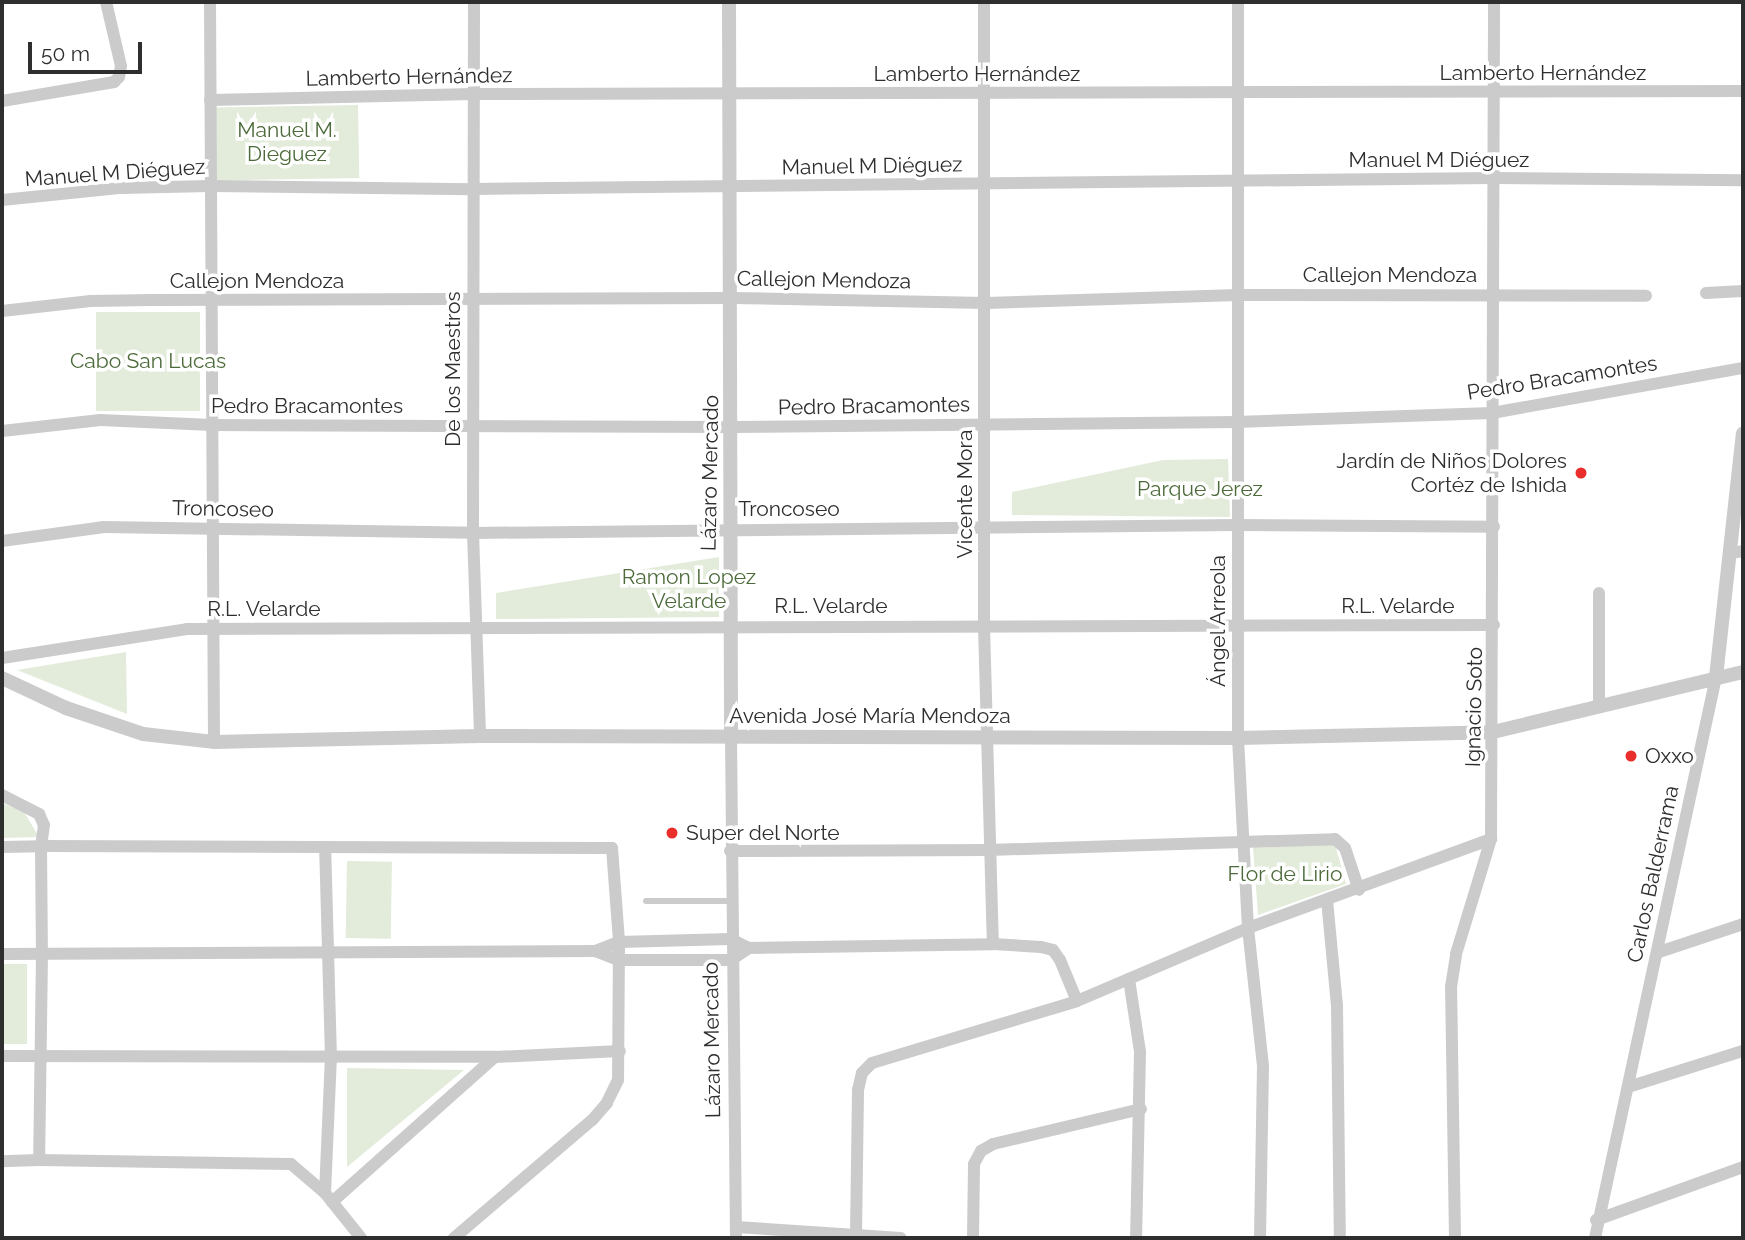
<!DOCTYPE html>
<meta charset="utf-8">
<style>
body{margin:0}
#map{position:relative;width:1745px;height:1240px;overflow:hidden;background:#fff;font-family:Raleway,sans-serif}
div>[style]{position:absolute}
.green>*{inset:0;background:#e3ecdb;transform-origin:0 0}
.service>*{height:6px;margin:-3px;padding:0 3px;transform-origin:3px;border-radius:3px;background:#cbcbcb}
.minor>*{height:12px;margin:-6px;padding:0 6px;transform-origin:6px;border-radius:6px;background:#cbcbcb}
.tertiary>*{height:14px;margin:-7px;padding:0 7px;transform-origin:7px;border-radius:7px;background:#cbcbcb}
.dots>*{width:19px;height:19px;translate:-50% -50%;box-sizing:border-box;border:4px solid #fff;border-radius:50%}
span{translate:-50% -50%;white-space:nowrap;text-align:center;line-height:1.15;-webkit-text-stroke:7px #fff;paint-order:stroke}
.street-label{font-size:21px;color:#2e2e2e}
.park-label{font-size:21px;color:#4d6b3a}
.poi-label{font-size:21px;color:#2e2e2e}
.right{translate:-100% -50%;text-align:right}
.left{translate:0 -50%;text-align:left}
.frame{position:absolute;inset:0;border:4px solid #2e2e2e;pointer-events:none}
.scale{position:absolute;left:28px;top:42px;width:114px;height:32px;box-sizing:border-box;border:4px solid #2e2e2e;border-top:0;padding-left:9px;font-size:21px;line-height:24px;white-space:nowrap;color:#2e2e2e;-webkit-text-stroke:5px #fff;paint-order:stroke}
</style>
<div id="map">
<div class="green">
<div style="left:358px;top:105px;width:73px;height:143px;rotate:89deg"></div>
<div style="left:96px;top:312px;width:104px;height:99px"></div>
<div style="clip-path:polygon(1228px 459px,1230px 517px,1012px 515px,1012px 492px,1163px 460px)"></div>
<div style="clip-path:polygon(719px 557px,719px 617px,496px 619px,496px 593px)"></div>
<div style="clip-path:polygon(126px 652px,127px 714px,17px 670px)"></div>
<div style="clip-path:polygon(2px 803px,24px 812px,39px 837px,2px 838px)"></div>
<div style="clip-path:polygon(1335px 844px,1346px 884px,1258px 915px,1253px 847px)"></div>
<div style="left:347px;top:861px;width:45px;height:77px;rotate:1deg"></div>
<div style="left:2px;top:964px;width:25px;height:80px"></div>
<div style="clip-path:polygon(347px 1068px,464px 1070px,347px 1167px)"></div>
</div>
<div class="service">
<div style="left:646px;top:901px;width:85px"></div>
</div>
<div class="minor">
<div style="left:210px;top:2px;width:740px;rotate:89.69deg"></div>
<div style="left:474px;top:2px;width:531px;rotate:90.11deg"></div>
<div style="left:473px;top:533px;width:203px;rotate:88deg"></div>
<div style="left:984px;top:2px;width:624px;rotate:90deg"></div>
<div style="left:984px;top:626px;width:318px;rotate:88.4deg"></div>
<div style="left:1238px;top:2px;width:736px;rotate:90deg"></div>
<div style="left:1238px;top:738px;width:190px;rotate:87deg"></div>
<div style="left:1248px;top:928px;width:139px;rotate:83.8deg"></div>
<div style="left:1263px;top:1066px;width:172px;rotate:91deg"></div>
<div style="left:210px;top:100px;width:263px;rotate:-1.3deg"></div>
<div style="left:473px;top:94px;width:1270px;rotate:-0.14deg"></div>
<div style="left:2px;top:101px;width:114px;rotate:-9.6deg"></div>
<div style="left:114px;top:82px;width:7px;rotate:-45deg"></div>
<div style="left:119px;top:77px;width:11px;rotate:-80deg"></div>
<div style="left:121px;top:66px;width:66px;rotate:-103.2deg"></div>
<div style="left:2px;top:200px;width:120px;rotate:-5.8deg"></div>
<div style="left:121px;top:188px;width:89px;rotate:-1.3deg"></div>
<div style="left:210px;top:186px;width:263px;rotate:0.7deg"></div>
<div style="left:473px;top:189px;width:1020px;rotate:-0.62deg"></div>
<div style="left:1493px;top:178px;width:250px;rotate:0.5deg"></div>
<div style="left:1706px;top:293px;width:37px;rotate:-3deg"></div>
<div style="left:2px;top:311px;width:89px;rotate:-6.5deg"></div>
<div style="left:90px;top:301px;width:61px;rotate:-0.9deg"></div>
<div style="left:151px;top:300px;width:581px;rotate:-0.2deg"></div>
<div style="left:732px;top:298px;width:254px;rotate:1.1deg"></div>
<div style="left:986px;top:303px;width:252px;rotate:-1.8deg"></div>
<div style="left:1238px;top:295px;width:408px;rotate:0.1deg"></div>
<div style="left:2px;top:431px;width:99px;rotate:-6.4deg"></div>
<div style="left:100px;top:420px;width:112px;rotate:2.6deg"></div>
<div style="left:212px;top:425px;width:520px;rotate:0.22deg"></div>
<div style="left:732px;top:427px;width:505px;rotate:-0.57deg"></div>
<div style="left:1237px;top:422px;width:255px;rotate:-2deg"></div>
<div style="left:1492px;top:413px;width:255px;rotate:-10.2deg"></div>
<div style="left:2px;top:541px;width:103px;rotate:-7.8deg"></div>
<div style="left:104px;top:527px;width:369px;rotate:0.9deg"></div>
<div style="left:473px;top:533px;width:765px;rotate:-0.6deg"></div>
<div style="left:1238px;top:525px;width:256px;rotate:0.4deg"></div>
<div style="left:1731px;top:553px;width:12px;rotate:-9deg"></div>
<div style="left:1599px;top:593px;width:114px;rotate:90deg"></div>
<div style="left:2px;top:658px;width:187px;rotate:-8.9deg"></div>
<div style="left:187px;top:629px;width:1307px;rotate:-0.18deg"></div>
<div style="left:731px;top:736px;width:502px;rotate:89.43deg"></div>
<div style="left:2px;top:795px;width:42px;rotate:27.2deg"></div>
<div style="left:39px;top:814px;width:12px;rotate:66deg"></div>
<div style="left:44px;top:825px;width:21px;rotate:98deg"></div>
<div style="left:41px;top:846px;width:571px;rotate:0.2deg"></div>
<div style="left:612px;top:848px;width:94px;rotate:85.7deg"></div>
<div style="left:619px;top:942px;width:138px;rotate:90.4deg"></div>
<div style="left:618px;top:1080px;width:25px;rotate:116deg"></div>
<div style="left:607px;top:1103px;width:23px;rotate:131deg"></div>
<div style="left:592px;top:1120px;width:182px;rotate:139.5deg"></div>
<div style="left:2px;top:847px;width:39px;rotate:-1deg"></div>
<div style="left:41px;top:846px;width:108px;rotate:89.5deg"></div>
<div style="left:42px;top:954px;width:206px;rotate:90.8deg"></div>
<div style="left:39px;top:1160px;width:37px;rotate:178deg"></div>
<div style="left:730px;top:851px;width:259px;rotate:-0.2deg"></div>
<div style="left:989px;top:850px;width:346px;rotate:-1.8deg"></div>
<div style="left:1335px;top:839px;width:13px;rotate:42deg"></div>
<div style="left:1345px;top:848px;width:44px;rotate:71.6deg"></div>
<div style="left:1327px;top:900px;width:106px;rotate:84.6deg"></div>
<div style="left:1337px;top:1006px;width:232px;rotate:89.3deg"></div>
<div style="left:595px;top:951px;width:26px;rotate:-21deg"></div>
<div style="left:619px;top:942px;width:112px;rotate:-1.5deg"></div>
<div style="left:731px;top:939px;width:20px;rotate:27deg"></div>
<div style="left:749px;top:948px;width:244px;rotate:-0.9deg"></div>
<div style="left:993px;top:944px;width:48px;rotate:3.6deg"></div>
<div style="left:1041px;top:947px;width:12px;rotate:14deg"></div>
<div style="left:1053px;top:950px;width:12px;rotate:55deg"></div>
<div style="left:1060px;top:960px;width:44px;rotate:67.5deg"></div>
<div style="left:1659px;top:952px;width:89px;rotate:-18.4deg"></div>
<div style="left:2px;top:954px;width:593px;rotate:-0.29deg"></div>
<div style="left:595px;top:951px;width:26px;rotate:21deg"></div>
<div style="left:619px;top:960px;width:112px"></div>
<div style="left:731px;top:960px;width:22px;rotate:-34deg"></div>
<div style="left:1129px;top:979px;width:74px;rotate:81.4deg"></div>
<div style="left:1140px;top:1052px;width:186px;rotate:91.2deg"></div>
<div style="left:2px;top:1056px;width:493px;rotate:0.1deg"></div>
<div style="left:495px;top:1057px;width:125px;rotate:-2.7deg"></div>
<div style="left:1628px;top:1087px;width:121px;rotate:-17.4deg"></div>
<div style="left:39px;top:1160px;width:252px;rotate:0.9deg"></div>
<div style="left:291px;top:1164px;width:45px;rotate:40.5deg"></div>
<div style="left:325px;top:1193px;width:58px;rotate:51.3deg"></div>
<div style="left:325px;top:1193px;width:135px;rotate:-87.5deg"></div>
<div style="left:331px;top:1058px;width:211px;rotate:-91.6deg"></div>
<div style="left:332px;top:1202px;width:218px;rotate:-41.7deg"></div>
<div style="left:1596px;top:1220px;width:156px;rotate:-19.8deg"></div>
<div style="left:736px;top:1227px;width:165px;rotate:3.8deg"></div>
<div style="left:856px;top:1235px;width:145px;rotate:-89.2deg"></div>
<div style="left:858px;top:1090px;width:17px;rotate:-77deg"></div>
<div style="left:862px;top:1073px;width:14px;rotate:-45deg"></div>
<div style="left:872px;top:1063px;width:214px;rotate:-16.8deg"></div>
<div style="left:1077px;top:1001px;width:186px;rotate:-23.1deg"></div>
<div style="left:1248px;top:928px;width:259px;rotate:-20.1deg"></div>
<div style="left:973px;top:1238px;width:74px;rotate:-89.2deg"></div>
<div style="left:974px;top:1164px;width:15px;rotate:-62deg"></div>
<div style="left:981px;top:1151px;width:14px;rotate:-30deg"></div>
<div style="left:993px;top:1144px;width:152px;rotate:-13.3deg"></div>
<div style="left:1455px;top:1238px;width:251px;rotate:-90.9deg"></div>
<div style="left:1451px;top:987px;width:33px;rotate:-81deg"></div>
<div style="left:1456px;top:954px;width:120px;rotate:-73.1deg"></div>
<div style="left:1491px;top:839px;width:837px;rotate:-89.79deg"></div>
<div style="left:1595px;top:1238px;width:574px;rotate:-77.83deg"></div>
</div>
<div class="tertiary">
<div style="left:729px;top:2px;width:734px;rotate:89.84deg"></div>
<div style="left:1716px;top:677px;width:245px;rotate:-83.7deg"></div>
<div style="left:2px;top:678px;width:71px;rotate:25.1deg"></div>
<div style="left:66px;top:708px;width:81px;rotate:18.7deg"></div>
<div style="left:143px;top:734px;width:71px;rotate:6.4deg"></div>
<div style="left:214px;top:742px;width:266px;rotate:-1.3deg"></div>
<div style="left:480px;top:736px;width:758px;rotate:0.15deg"></div>
<div style="left:1238px;top:738px;width:255px;rotate:-1.3deg"></div>
<div style="left:1493px;top:732px;width:257px;rotate:-13.5deg"></div>
</div>
<div class="dots">
<div style="left:1581px;top:473px;background:#e92e2c"></div>
<div style="left:1631px;top:756px;background:#e92e2c"></div>
<div style="left:672px;top:833px;background:#e92e2c"></div>
</div>
<div class="street-label">
<span style="left:1543px;top:73px">Lamberto Hernández</span>
<span style="left:977px;top:74px">Lamberto Hernández</span>
<span style="left:409px;top:77px;rotate:-1deg">Lamberto Hernández</span>
<span style="left:1439px;top:160px">Manuel M Diéguez</span>
<span style="left:872px;top:166px;rotate:-1deg">Manuel M Diéguez</span>
<span style="left:115px;top:173px;rotate:-4deg">Manuel M Diéguez</span>
<span style="left:1390px;top:275px">Callejon Mendoza</span>
<span style="left:824px;top:280px;rotate:1deg">Callejon Mendoza</span>
<span style="left:257px;top:281px">Callejon Mendoza</span>
<span style="left:453px;top:369px;rotate:-90deg">De los Maestros</span>
<span style="left:1562px;top:378px;rotate:-9deg">Pedro Bracamontes</span>
<span style="left:307px;top:406px">Pedro Bracamontes</span>
<span style="left:874px;top:406px;rotate:-1deg">Pedro Bracamontes</span>
<span style="left:710px;top:473px;rotate:-89deg">Lázaro Mercado</span>
<span style="left:965px;top:494px;rotate:-90deg">Vicente Mora</span>
<span style="left:223px;top:509px;rotate:1deg">Troncoseo</span>
<span style="left:789px;top:509px">Troncoseo</span>
<span style="left:831px;top:606px">R.L. Velarde</span>
<span style="left:1398px;top:606px">R.L. Velarde</span>
<span style="left:264px;top:609px">R.L. Velarde</span>
<span style="left:1218px;top:621px;rotate:-90deg">Ángel Arreola</span>
<span style="left:1474px;top:707px;rotate:-89deg">Ignacio Soto</span>
<span style="left:870px;top:716px">Avenida José María Mendoza</span>
<span style="left:1653px;top:874px;rotate:-78deg">Carlos Balderrama</span>
<span style="left:712px;top:1040px;rotate:-91deg">Lázaro Mercado</span>
</div>
<div class="park-label">
<span style="left:287px;top:142px">Manuel M.<br>Dieguez</span>
<span style="left:148px;top:361px">Cabo San Lucas</span>
<span style="left:1200px;top:489px">Parque Jerez</span>
<span style="left:689px;top:589px">Ramon Lopez<br>Velarde</span>
<span style="left:1285px;top:874px">Flor de Lirio</span>
</div>
<div class="poi-label">
<span class="right" style="left:1567px;top:473px">Jardín de Niños Dolores<br>Cortéz de Ishida</span>
<span class="left" style="left:1645px;top:756px">Oxxo</span>
<span class="left" style="left:686px;top:833px">Super del Norte</span>
</div>
<div class="frame"></div>
<div class="scale">50 m</div>
</div>
